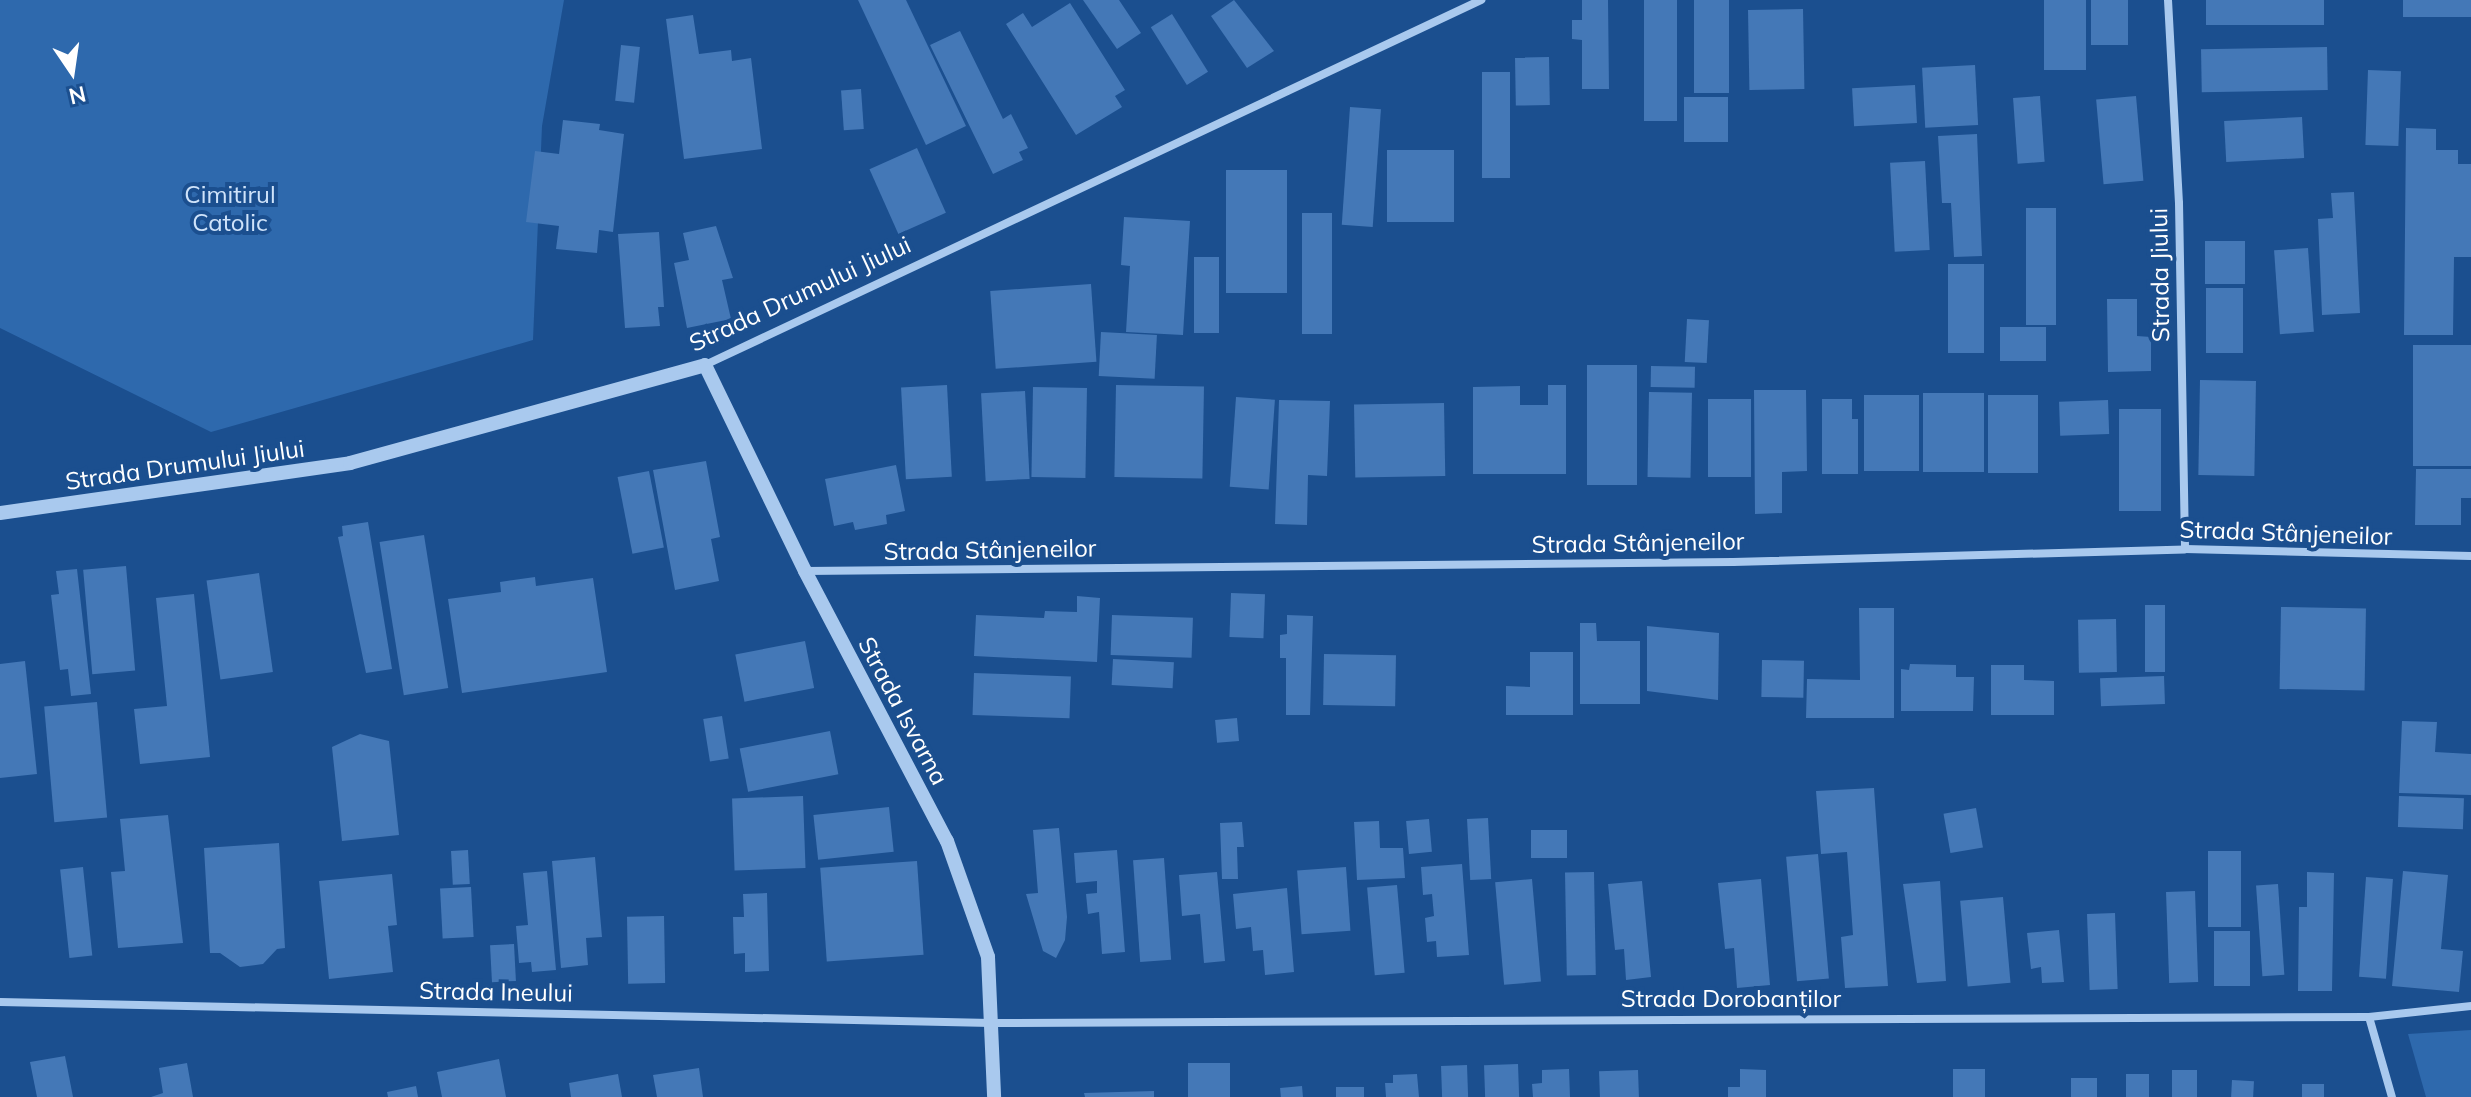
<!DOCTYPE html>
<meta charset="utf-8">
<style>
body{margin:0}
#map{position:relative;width:2471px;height:1097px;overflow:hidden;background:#1b4f8f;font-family:Mulish,sans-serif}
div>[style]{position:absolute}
.green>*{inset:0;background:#2e69ad}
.building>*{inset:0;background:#4478b7;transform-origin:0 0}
.minor>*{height:8px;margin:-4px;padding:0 4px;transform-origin:4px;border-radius:4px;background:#a9c9ee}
.tertiary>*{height:14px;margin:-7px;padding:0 7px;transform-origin:7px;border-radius:7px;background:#a9c9ee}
span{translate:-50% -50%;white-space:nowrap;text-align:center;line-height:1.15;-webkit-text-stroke:8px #1b4f8f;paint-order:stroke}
.park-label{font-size:24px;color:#cfe3fa}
.street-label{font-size:24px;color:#fff}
.north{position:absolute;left:32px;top:32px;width:80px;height:80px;-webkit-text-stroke:6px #1b4f8f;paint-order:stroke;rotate:167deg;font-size:22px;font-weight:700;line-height:32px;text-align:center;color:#fff}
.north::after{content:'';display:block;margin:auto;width:28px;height:36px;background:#fff;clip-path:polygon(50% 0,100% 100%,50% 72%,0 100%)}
</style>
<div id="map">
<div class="green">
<div style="clip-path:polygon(0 0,564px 0,542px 126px,533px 340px,211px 432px,0 328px)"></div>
<div style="clip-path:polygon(2471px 1030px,2471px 1097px,2426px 1097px,2408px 1034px)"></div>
</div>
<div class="building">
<div style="clip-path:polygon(858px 0,906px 0,966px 126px,926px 145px)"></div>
<div style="clip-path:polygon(1083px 0,1119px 0,1141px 33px,1117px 49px)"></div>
<div style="clip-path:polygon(1234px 0,1274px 51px,1247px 68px,1211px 16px)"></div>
<div style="clip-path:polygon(1582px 0,1608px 0,1609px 89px,1582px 89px,1582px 40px,1572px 39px,1572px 20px,1582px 20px)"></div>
<div style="left:1644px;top:0;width:33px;height:121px"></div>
<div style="left:1694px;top:0;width:35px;height:93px"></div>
<div style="left:2044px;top:0;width:42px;height:70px"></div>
<div style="left:2091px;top:0;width:37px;height:45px"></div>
<div style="left:2206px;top:0;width:118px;height:25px"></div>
<div style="left:2403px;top:0;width:68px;height:17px"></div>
<div style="clip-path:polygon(1070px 3px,1125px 90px,1115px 96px,1122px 107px,1076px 135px,1006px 24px,1023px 13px,1032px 27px)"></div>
<div style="left:1803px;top:9px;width:80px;height:55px;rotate:89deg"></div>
<div style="left:1172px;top:14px;width:68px;height:25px;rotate:58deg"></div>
<div style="clip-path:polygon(693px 15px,699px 54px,731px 50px,732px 61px,751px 58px,762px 149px,684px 159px,666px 19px)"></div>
<div style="clip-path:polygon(960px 31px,1003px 119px,1011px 114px,1028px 148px,1019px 152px,1023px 160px,993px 174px,930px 45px)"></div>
<div style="left:621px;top:45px;width:19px;height:56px;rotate:6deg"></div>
<div style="left:2327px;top:47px;width:43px;height:126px;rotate:89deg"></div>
<div style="left:1549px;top:57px;width:48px;height:34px;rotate:89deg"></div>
<div style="left:1975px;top:65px;width:60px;height:53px;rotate:87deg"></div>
<div style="left:2368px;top:70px;width:33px;height:75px;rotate:2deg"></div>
<div style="left:1482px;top:72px;width:28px;height:106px"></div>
<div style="left:1915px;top:85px;width:38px;height:63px;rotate:87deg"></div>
<div style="left:861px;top:89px;width:40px;height:20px;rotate:86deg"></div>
<div style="left:2040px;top:96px;width:66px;height:27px;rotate:86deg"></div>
<div style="left:2136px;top:96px;width:85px;height:40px;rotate:85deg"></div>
<div style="left:1684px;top:97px;width:44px;height:45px"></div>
<div style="left:1350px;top:107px;width:31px;height:118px;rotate:4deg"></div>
<div style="left:2302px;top:117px;width:41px;height:78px;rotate:87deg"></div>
<div style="clip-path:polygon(563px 120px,600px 124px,599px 130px,624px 134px,613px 232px,599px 230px,597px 253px,556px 249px,559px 226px,526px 222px,535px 151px,559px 154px)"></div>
<div style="clip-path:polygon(2406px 128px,2436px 129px,2436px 150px,2458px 150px,2458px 164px,2471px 164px,2471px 257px,2454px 257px,2453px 335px,2404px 335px)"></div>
<div style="clip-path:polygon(1977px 134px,1982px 256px,1954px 257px,1951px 203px,1942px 203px,1938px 136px)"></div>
<div style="left:917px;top:148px;width:71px;height:52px;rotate:66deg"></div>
<div style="left:1454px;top:150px;width:72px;height:67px;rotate:90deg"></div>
<div style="left:1925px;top:161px;width:89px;height:35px;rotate:87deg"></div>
<div style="left:1226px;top:170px;width:61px;height:123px"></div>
<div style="clip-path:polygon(2354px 192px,2360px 313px,2322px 315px,2318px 219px,2333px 218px,2331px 193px)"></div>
<div style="left:2026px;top:208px;width:30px;height:117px"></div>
<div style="left:1302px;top:213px;width:30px;height:121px"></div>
<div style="clip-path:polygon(1124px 217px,1190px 221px,1183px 335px,1126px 332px,1130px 266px,1121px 265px)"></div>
<div style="clip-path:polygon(716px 226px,733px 278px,722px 280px,731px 319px,687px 328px,674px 263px,689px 260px,683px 233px)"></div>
<div style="clip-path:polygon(659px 232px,664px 307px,658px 307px,660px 326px,625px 328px,618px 234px)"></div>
<div style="left:2205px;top:241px;width:40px;height:43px"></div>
<div style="left:2308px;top:248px;width:84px;height:34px;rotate:86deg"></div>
<div style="left:1194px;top:257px;width:25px;height:76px"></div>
<div style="left:1948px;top:264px;width:36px;height:89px"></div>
<div style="left:1091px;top:284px;width:78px;height:101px;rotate:86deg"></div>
<div style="left:2243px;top:288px;width:65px;height:37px;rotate:90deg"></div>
<div style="clip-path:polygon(2107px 299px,2137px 299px,2137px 336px,2151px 337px,2151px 371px,2108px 372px)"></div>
<div style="left:1687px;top:319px;width:22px;height:43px;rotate:3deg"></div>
<div style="left:2000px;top:327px;width:46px;height:34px"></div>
<div style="left:1101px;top:332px;width:56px;height:44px;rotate:3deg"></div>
<div style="left:2413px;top:345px;width:58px;height:121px"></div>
<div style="left:1587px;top:365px;width:50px;height:120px"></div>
<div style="left:1651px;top:366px;width:44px;height:21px;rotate:1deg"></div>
<div style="left:2200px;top:380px;width:56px;height:95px;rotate:1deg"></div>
<div style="left:947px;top:385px;width:92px;height:46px;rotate:87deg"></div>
<div style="left:1116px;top:385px;width:88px;height:92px;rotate:1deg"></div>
<div style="clip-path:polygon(1548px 385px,1566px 385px,1566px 474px,1473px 474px,1473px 387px,1520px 386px,1520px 405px,1548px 405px)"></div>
<div style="left:1033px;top:387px;width:54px;height:90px;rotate:1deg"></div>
<div style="clip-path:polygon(1754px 390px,1806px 390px,1807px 471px,1782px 472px,1782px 513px,1755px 514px)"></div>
<div style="left:1025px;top:391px;width:88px;height:44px;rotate:87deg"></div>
<div style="left:1649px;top:392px;width:43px;height:85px;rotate:1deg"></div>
<div style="left:1923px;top:393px;width:61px;height:79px"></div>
<div style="left:1864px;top:395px;width:55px;height:76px"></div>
<div style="left:1988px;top:395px;width:50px;height:78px"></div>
<div style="left:1236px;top:397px;width:39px;height:90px;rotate:4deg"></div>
<div style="left:1708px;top:399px;width:43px;height:78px"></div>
<div style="clip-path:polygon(1822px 399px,1852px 399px,1852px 419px,1858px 419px,1858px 474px,1822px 474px)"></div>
<div style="clip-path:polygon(1279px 400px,1330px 401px,1327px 476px,1308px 475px,1307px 525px,1275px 524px)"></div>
<div style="left:2108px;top:400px;width:34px;height:49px;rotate:88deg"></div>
<div style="left:1444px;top:403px;width:73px;height:90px;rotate:89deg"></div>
<div style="left:2119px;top:409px;width:42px;height:102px"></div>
<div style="clip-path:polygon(706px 461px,720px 537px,711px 539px,719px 581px,675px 590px,653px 470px)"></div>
<div style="clip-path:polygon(896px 465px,905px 511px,886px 515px,887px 524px,855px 530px,853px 522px,834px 526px,825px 479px)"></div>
<div style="clip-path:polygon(2416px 469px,2471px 469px,2471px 498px,2461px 498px,2461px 525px,2415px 525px)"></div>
<div style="left:649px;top:471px;width:78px;height:32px;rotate:79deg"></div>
<div style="clip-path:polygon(368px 522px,392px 669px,366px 673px,338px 537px,343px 536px,342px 526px)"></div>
<div style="left:424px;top:535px;width:155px;height:45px;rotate:81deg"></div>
<div style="left:126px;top:566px;width:105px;height:43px;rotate:85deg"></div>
<div style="clip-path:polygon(77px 569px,91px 694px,71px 696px,68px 669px,60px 670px,51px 595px,59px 594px,56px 571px)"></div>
<div style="left:259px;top:573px;width:100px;height:53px;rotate:82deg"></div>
<div style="clip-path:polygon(535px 577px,536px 586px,593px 578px,607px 672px,462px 693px,448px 599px,501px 592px,500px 582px)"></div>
<div style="left:1231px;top:593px;width:34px;height:44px;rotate:2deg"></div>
<div style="clip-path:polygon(194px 594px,210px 757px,140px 764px,134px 709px,167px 706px,156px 598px)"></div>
<div style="clip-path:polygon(1077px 596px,1100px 598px,1097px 662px,974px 656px,976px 615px,1044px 618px,1045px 611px,1077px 612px)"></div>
<div style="left:2165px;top:605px;width:67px;height:20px;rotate:90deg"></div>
<div style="left:2281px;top:607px;width:85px;height:82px;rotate:1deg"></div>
<div style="clip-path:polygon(1859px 608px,1894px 608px,1894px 718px,1806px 718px,1807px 679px,1860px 680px)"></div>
<div style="left:1112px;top:615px;width:81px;height:40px;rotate:2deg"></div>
<div style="clip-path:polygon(1287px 615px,1313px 616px,1310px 715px,1286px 715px,1286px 658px,1280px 658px,1280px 635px,1287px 634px)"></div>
<div style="left:2116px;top:619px;width:53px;height:38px;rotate:89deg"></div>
<div style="clip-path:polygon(1580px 623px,1596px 623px,1597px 641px,1640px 641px,1640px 704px,1580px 704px)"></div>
<div style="clip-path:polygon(1647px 626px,1719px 633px,1718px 700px,1647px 691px)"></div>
<div style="left:805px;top:641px;width:48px;height:71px;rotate:79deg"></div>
<div style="clip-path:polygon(1530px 652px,1573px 652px,1573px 715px,1506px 715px,1506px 686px,1530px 687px)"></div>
<div style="left:1324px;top:654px;width:72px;height:51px;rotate:1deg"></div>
<div style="left:1113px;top:659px;width:61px;height:26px;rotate:3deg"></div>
<div style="left:1762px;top:660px;width:42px;height:37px;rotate:1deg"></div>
<div style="clip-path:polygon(25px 661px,37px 774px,0 778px,0 664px)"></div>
<div style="clip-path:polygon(1910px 664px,1956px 665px,1956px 677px,1974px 677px,1973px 711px,1901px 711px,1901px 669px,1909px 670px)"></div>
<div style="clip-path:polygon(1991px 665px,2024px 665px,2024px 680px,2054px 681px,2054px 715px,1991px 715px)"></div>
<div style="left:974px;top:673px;width:97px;height:42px;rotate:2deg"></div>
<div style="left:2164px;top:676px;width:28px;height:64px;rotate:88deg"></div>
<div style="left:97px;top:702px;width:116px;height:53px;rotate:85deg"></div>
<div style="left:722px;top:716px;width:43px;height:19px;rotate:81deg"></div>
<div style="left:1237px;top:718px;width:23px;height:22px;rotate:85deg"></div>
<div style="clip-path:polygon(2402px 721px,2437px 722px,2435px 752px,2471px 754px,2471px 795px,2399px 793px)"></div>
<div style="left:830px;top:731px;width:44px;height:92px;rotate:79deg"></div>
<div style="clip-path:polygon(360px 734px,389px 741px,399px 835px,342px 841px,332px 747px)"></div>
<div style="clip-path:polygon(1874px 788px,1888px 986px,1845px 988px,1841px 937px,1853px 935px,1847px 852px,1821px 854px,1816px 791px)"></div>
<div style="left:803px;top:796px;width:72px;height:71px;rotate:88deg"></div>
<div style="left:2399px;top:796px;width:65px;height:31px;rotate:2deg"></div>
<div style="left:889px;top:807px;width:45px;height:76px;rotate:84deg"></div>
<div style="left:1976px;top:808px;width:40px;height:33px;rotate:80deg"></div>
<div style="clip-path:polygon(168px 815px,183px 943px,118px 948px,111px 872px,125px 871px,120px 819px)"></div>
<div style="left:1488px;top:818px;width:61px;height:21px;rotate:87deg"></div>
<div style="left:1429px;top:819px;width:33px;height:23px;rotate:85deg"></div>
<div style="clip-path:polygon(1379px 821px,1380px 848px,1403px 848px,1405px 878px,1357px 880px,1354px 822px)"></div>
<div style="clip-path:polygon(1242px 822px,1244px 847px,1237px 847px,1238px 879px,1222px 879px,1220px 823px)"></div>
<div style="clip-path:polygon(1059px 828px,1067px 917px,1065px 940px,1056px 958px,1043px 951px,1026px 894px,1038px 893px,1033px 830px)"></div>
<div style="left:1531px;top:830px;width:36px;height:28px"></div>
<div style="clip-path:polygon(279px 843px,285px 948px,277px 949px,263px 964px,240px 967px,220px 953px,210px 953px,204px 848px)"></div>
<div style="left:468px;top:850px;width:34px;height:17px;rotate:87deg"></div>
<div style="clip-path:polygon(1117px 850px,1125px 952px,1102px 954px,1099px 912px,1088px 914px,1086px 894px,1097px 893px,1097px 881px,1076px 883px,1074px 853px)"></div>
<div style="left:2208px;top:851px;width:33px;height:76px"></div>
<div style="left:1818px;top:854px;width:125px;height:32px;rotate:85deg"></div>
<div style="clip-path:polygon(595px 857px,602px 937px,586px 938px,588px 965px,561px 968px,552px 861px)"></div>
<div style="left:1164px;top:858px;width:102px;height:31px;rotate:86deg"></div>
<div style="left:917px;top:861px;width:94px;height:97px;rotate:86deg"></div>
<div style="clip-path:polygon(1462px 864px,1469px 955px,1437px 957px,1436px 941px,1427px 942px,1425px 918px,1434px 916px,1432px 894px,1423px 895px,1421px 867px)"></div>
<div style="left:83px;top:867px;width:89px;height:23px;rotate:84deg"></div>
<div style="left:1346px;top:867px;width:64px;height:49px;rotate:86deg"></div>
<div style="clip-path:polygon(547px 871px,556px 970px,532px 972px,531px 962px,519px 963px,516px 926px,528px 925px,523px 873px)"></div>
<div style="clip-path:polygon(2403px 871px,2448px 875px,2441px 949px,2463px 951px,2459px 992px,2392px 986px)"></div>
<div style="clip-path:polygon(1217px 872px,1225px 961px,1204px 963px,1200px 914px,1182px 916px,1179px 875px)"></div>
<div style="left:1594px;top:872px;width:103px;height:29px;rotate:89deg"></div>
<div style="clip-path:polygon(2307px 872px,2334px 873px,2332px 991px,2298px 991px,2299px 907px,2307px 907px)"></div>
<div style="clip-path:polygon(392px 874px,397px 925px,388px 926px,393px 972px,329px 979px,319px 881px)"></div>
<div style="left:2366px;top:877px;width:27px;height:100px;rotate:4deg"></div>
<div style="left:1532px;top:879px;width:103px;height:37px;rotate:85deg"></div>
<div style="clip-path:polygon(1761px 879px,1770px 985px,1737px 988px,1734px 948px,1725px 949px,1718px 883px)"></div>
<div style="clip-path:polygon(1642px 881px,1651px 977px,1626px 980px,1624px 949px,1615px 950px,1608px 884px)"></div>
<div style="clip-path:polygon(1940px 881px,1946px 981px,1917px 983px,1903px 884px)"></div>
<div style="left:2278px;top:884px;width:91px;height:22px;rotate:86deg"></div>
<div style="left:1397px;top:885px;width:88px;height:30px;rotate:85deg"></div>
<div style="left:471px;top:887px;width:50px;height:31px;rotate:87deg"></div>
<div style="clip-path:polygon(1287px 888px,1294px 972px,1265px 975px,1263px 950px,1253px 951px,1251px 927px,1236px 929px,1233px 894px)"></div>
<div style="left:2195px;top:891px;width:91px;height:29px;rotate:88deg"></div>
<div style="clip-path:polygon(767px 893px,769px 971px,745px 972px,745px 953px,734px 954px,733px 917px,744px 917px,743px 894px)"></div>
<div style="left:2003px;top:897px;width:86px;height:43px;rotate:85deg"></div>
<div style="left:2115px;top:913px;width:76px;height:28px;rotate:88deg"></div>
<div style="left:664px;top:916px;width:67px;height:37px;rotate:89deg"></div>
<div style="clip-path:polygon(2059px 930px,2064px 982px,2042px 983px,2041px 967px,2031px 969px,2027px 933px)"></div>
<div style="left:2214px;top:931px;width:36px;height:55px"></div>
<div style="left:514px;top:944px;width:37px;height:24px;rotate:87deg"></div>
<div style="clip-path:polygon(65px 1056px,73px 1097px,37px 1097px,30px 1062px)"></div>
<div style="clip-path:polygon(499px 1059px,506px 1097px,442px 1097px,437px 1072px)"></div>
<div style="clip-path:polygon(187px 1063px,193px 1097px,151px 1097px,163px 1093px,159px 1068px)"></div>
<div style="left:1188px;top:1063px;width:42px;height:34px"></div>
<div style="left:1518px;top:1064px;width:33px;height:34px;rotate:88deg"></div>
<div style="left:1467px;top:1065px;width:32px;height:26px;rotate:88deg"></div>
<div style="clip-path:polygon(699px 1068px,703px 1097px,657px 1097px,653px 1075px)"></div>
<div style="clip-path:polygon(1569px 1069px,1570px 1097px,1533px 1097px,1532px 1084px,1542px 1083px,1542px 1070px)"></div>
<div style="clip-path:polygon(1740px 1069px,1766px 1070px,1766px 1097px,1728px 1097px,1728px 1087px,1740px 1087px)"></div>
<div style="left:1953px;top:1069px;width:32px;height:28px"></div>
<div style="left:1638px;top:1070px;width:27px;height:39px;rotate:88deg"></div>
<div style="left:2172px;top:1070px;width:25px;height:27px"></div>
<div style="clip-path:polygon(618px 1074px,622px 1097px,571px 1097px,569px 1083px)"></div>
<div style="clip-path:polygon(1417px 1074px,1419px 1097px,1386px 1097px,1385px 1083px,1393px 1083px,1393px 1075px)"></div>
<div style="left:2149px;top:1074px;width:23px;height:23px;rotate:90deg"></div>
<div style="left:2071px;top:1078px;width:26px;height:19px"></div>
<div style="left:2232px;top:1080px;width:22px;height:17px;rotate:3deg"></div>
<div style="left:2302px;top:1084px;width:22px;height:13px"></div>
<div style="clip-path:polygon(416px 1086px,418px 1097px,388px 1097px,387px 1092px)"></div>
<div style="left:1302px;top:1086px;width:11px;height:22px;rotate:85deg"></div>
<div style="left:1336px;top:1087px;width:28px;height:10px"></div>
<div style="clip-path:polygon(1154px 1091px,1154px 1097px,1085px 1097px,1084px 1093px)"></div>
</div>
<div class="minor">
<div style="left:2168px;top:0;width:203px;rotate:86.9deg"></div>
<div style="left:2179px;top:203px;width:346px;rotate:89deg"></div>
<div style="left:705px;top:365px;width:858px;rotate:-25.19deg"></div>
<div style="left:805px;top:571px;width:928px;rotate:-0.56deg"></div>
<div style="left:1733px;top:562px;width:452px;rotate:-1.6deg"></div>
<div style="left:2185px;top:549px;width:286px;rotate:1.4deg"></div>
<div style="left:0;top:1002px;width:991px;rotate:1.21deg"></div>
<div style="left:991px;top:1023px;width:1378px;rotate:-0.25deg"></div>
<div style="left:2369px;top:1017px;width:103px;rotate:-6.2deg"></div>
<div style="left:2369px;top:1017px;width:83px;rotate:74deg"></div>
</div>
<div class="tertiary">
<div style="left:0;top:513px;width:354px;rotate:-8.1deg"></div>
<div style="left:350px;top:463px;width:368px;rotate:-15.4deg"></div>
<div style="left:705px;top:365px;width:229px;rotate:64.1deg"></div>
<div style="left:805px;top:571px;width:305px;rotate:62.3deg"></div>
<div style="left:947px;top:841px;width:123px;rotate:70.5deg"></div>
<div style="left:988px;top:957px;width:140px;rotate:87.5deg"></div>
</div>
<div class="park-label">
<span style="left:230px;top:209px">Cimitirul<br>Catolic</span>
</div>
<div class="street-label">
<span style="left:2160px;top:275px;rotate:-91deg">Strada Jiului</span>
<span style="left:800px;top:294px;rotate:-25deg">Strada Drumului Jiului</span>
<span style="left:185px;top:465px;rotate:-8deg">Strada Drumului Jiului</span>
<span style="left:2286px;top:533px;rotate:2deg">Strada Stânjeneilor</span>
<span style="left:1638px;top:543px;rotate:-1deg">Strada Stânjeneilor</span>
<span style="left:990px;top:550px;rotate:-1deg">Strada Stânjeneilor</span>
<span style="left:903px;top:711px;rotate:62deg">Strada Isvarna</span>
<span style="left:496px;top:992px;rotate:1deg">Strada Ineului</span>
<span style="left:1731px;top:999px">Strada Dorobanților</span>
</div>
<div class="north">N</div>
</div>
